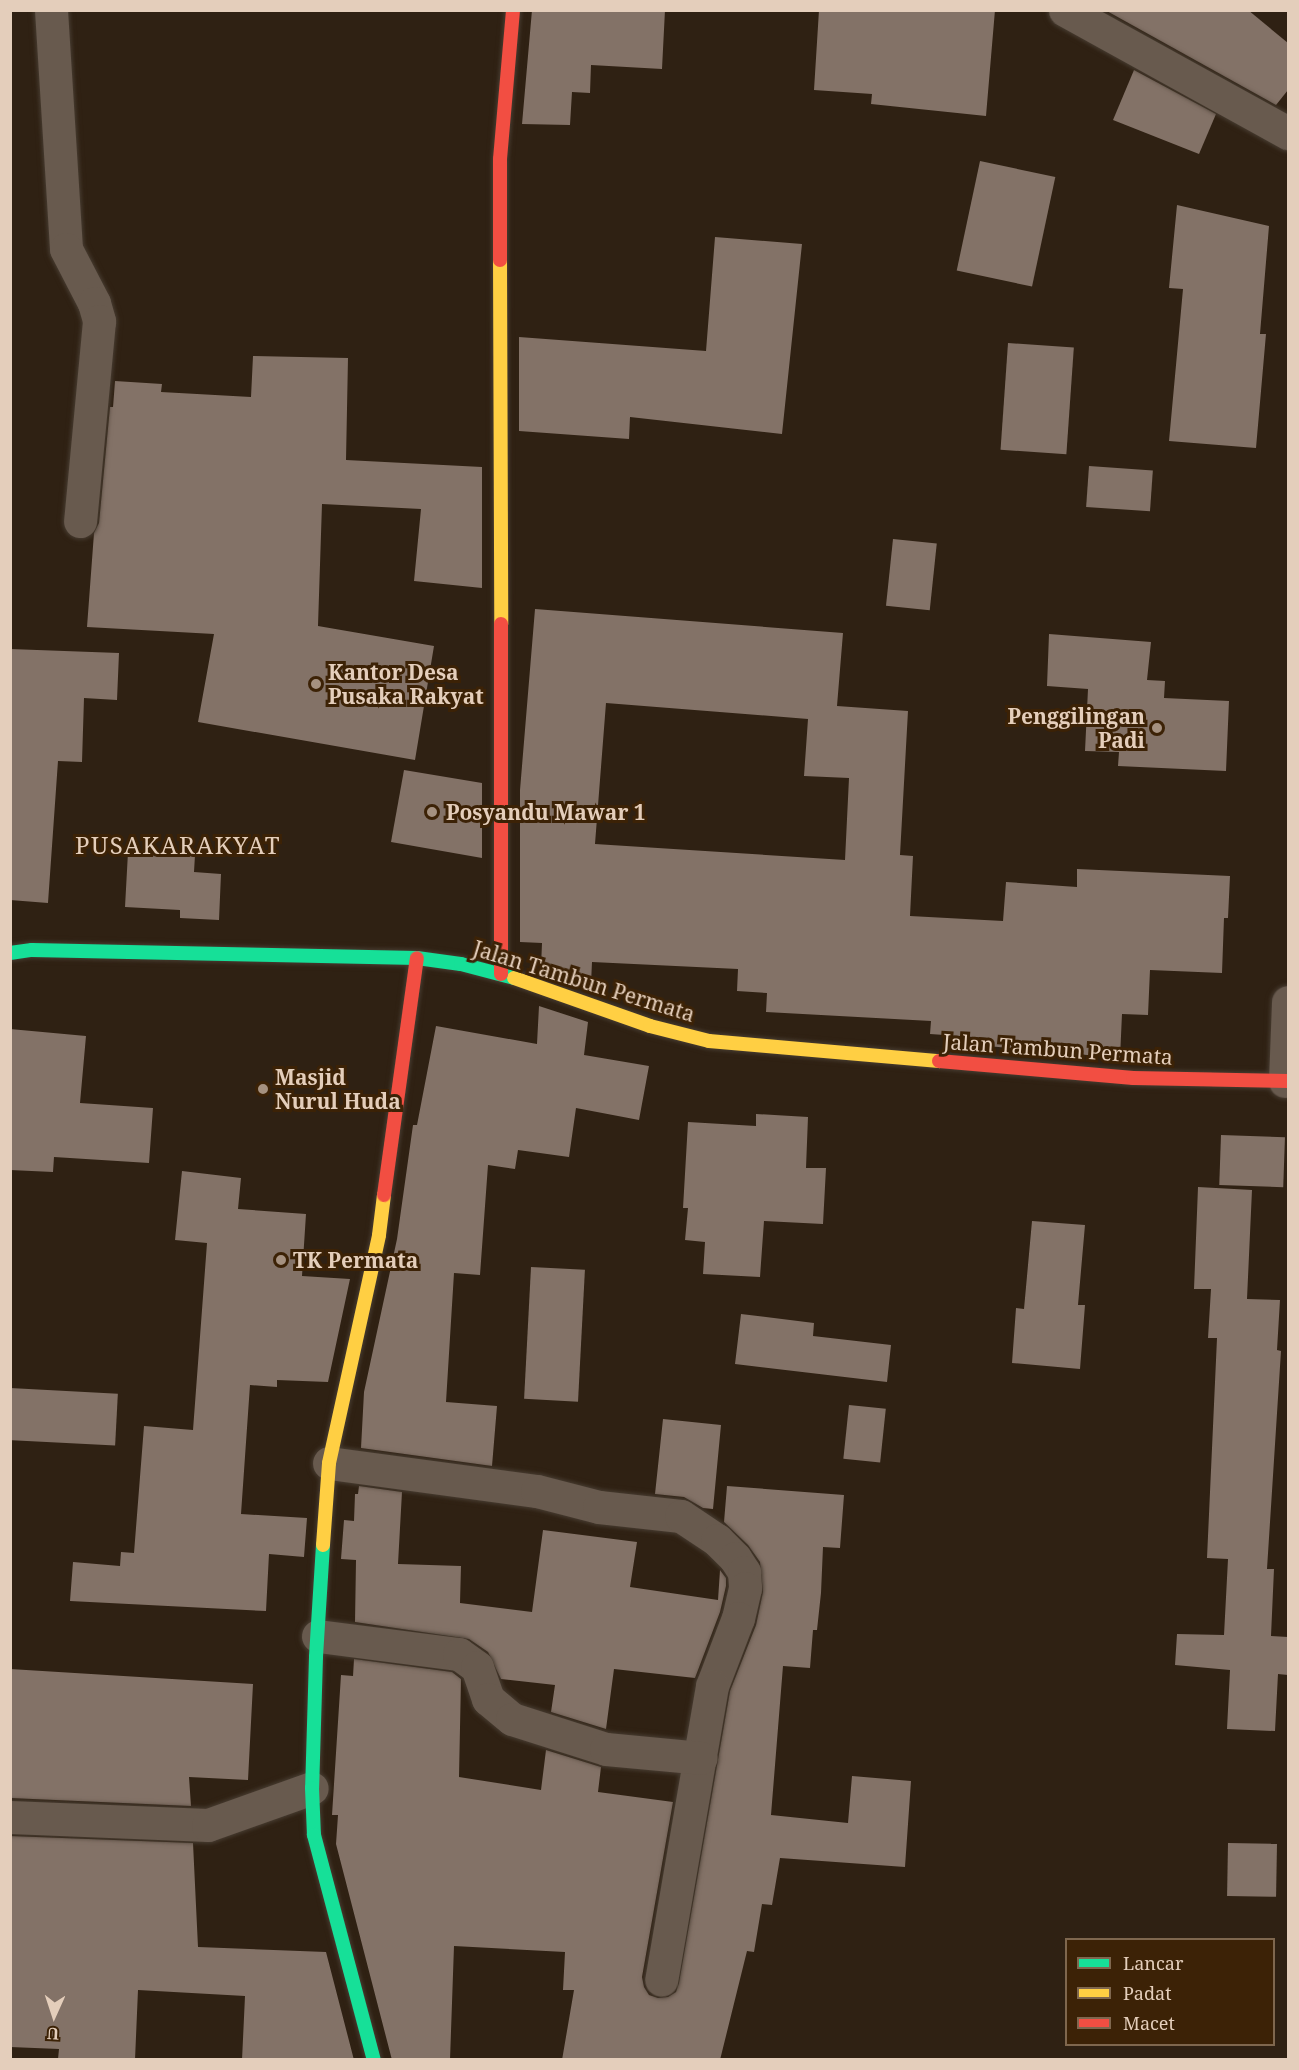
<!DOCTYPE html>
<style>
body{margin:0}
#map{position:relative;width:1299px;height:2070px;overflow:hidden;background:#2f2113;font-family:"Noto Serif",serif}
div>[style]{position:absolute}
.building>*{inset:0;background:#837267;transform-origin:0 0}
.roads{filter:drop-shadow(0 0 2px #473c31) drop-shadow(0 0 2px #473c31)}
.street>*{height:33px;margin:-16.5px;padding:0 16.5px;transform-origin:16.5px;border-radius:16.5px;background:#685a4e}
.fast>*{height:14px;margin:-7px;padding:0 7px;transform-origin:7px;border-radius:7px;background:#16e098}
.slow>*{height:14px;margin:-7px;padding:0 7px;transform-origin:7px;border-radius:7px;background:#ffcf43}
.jam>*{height:14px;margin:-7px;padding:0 7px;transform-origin:7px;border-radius:7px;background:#f24e42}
.dots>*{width:16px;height:16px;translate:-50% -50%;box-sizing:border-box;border:3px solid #3c2206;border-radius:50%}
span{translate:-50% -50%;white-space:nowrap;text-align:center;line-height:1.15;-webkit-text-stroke:6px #3c2206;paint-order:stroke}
.poi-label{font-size:21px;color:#e4cebb;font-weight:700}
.left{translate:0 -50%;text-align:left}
.right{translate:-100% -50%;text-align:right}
.street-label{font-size:21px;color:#e4cebb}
.quarter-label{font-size:24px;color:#e4cebb;letter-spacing:1.5px}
.frame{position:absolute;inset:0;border:12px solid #e4cebb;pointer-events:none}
.legend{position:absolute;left:1065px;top:1938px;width:210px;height:108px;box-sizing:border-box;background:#3c2206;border:2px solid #7f674e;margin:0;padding:8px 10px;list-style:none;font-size:18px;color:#e4cebb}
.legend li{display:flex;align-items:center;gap:12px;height:30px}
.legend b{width:30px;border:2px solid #7f674e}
.north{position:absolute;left:24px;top:1986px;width:60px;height:60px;-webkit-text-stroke:4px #3c2206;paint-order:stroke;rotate:183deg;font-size:16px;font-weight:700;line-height:24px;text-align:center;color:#e4cebb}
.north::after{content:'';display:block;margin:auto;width:21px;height:27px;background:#e4cebb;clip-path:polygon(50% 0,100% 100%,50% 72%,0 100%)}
</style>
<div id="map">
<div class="building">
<div style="clip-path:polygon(532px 10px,665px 10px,662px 69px,591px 65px,590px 93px,572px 92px,570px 125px,522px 124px)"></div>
<div style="clip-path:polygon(819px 10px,995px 10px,986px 116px,871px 104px,872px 94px,814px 90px)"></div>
<div style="clip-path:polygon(1105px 10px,1248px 10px,1288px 43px,1288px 90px,1276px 105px)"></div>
<div style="clip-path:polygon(1134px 70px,1216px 114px,1199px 154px,1113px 120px)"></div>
<div style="left:980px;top:161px;width:77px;height:112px;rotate:12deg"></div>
<div style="clip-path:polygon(1177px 205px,1269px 226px,1260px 334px,1266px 334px,1256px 448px,1169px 441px,1183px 289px,1169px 288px)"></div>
<div style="clip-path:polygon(715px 237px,802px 244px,782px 434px,630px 417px,629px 439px,519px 431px,519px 337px,706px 351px)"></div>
<div style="left:1008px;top:343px;width:66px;height:107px;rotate:4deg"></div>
<div style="clip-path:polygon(253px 356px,348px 358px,346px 460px,482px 467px,482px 588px,414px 581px,421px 509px,322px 504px,318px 626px,434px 646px,415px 760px,198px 722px,214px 634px,87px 627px,94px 533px,99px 523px,110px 407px,113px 407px,115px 381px,162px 384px,161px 392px,251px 397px)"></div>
<div style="left:1089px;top:466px;width:64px;height:41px;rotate:4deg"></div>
<div style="left:893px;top:539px;width:44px;height:67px;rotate:6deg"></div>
<div style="clip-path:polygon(evenodd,535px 609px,843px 633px,837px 706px,908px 711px,900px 855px,913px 856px,910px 916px,1003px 921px,1006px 882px,1077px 887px,1077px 869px,1230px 876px,1228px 918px,1224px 918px,1222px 973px,1150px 970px,1148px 1015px,1122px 1014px,1120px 1058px,987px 1046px,988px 1038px,930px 1034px,931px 1021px,766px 1012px,767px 993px,737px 991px,738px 969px,592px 962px,591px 984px,541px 967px,542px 943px,520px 942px,520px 790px,535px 609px,606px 703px,808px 719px,804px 776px,849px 778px,845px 860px,595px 844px,606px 703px)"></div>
<div style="clip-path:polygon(1049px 634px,1151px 642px,1147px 680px,1165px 681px,1164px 698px,1229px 701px,1226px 771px,1118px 766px,1119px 752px,1085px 751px,1088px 689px,1047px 686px)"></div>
<div style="clip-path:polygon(10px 649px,119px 653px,117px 700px,84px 698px,82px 762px,58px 761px,48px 903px,10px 900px)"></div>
<div style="clip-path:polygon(404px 770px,482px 783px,482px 858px,391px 842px)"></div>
<div style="clip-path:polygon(128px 852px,195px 855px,194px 872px,221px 874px,219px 920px,180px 918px,180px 910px,125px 907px)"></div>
<div style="clip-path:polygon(539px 1006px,588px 1022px,584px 1055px,649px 1066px,639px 1120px,576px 1108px,569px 1157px,518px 1150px,515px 1169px,488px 1165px,480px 1275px,454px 1273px,446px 1402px,497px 1406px,492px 1466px,361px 1448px,364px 1392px,397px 1239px,413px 1125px,417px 1125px,436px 1026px,537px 1044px)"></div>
<div style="clip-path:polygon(10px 1029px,86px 1036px,80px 1103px,153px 1108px,149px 1163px,54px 1157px,53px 1172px,10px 1170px)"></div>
<div style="clip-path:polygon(756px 1114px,808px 1117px,806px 1168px,826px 1168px,823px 1224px,764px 1221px,760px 1277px,703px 1274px,705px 1242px,685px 1240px,688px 1208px,683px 1208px,688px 1122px,756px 1126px)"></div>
<div style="left:1221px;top:1135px;width:64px;height:50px;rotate:2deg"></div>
<div style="clip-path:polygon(182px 1171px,241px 1178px,238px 1209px,306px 1214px,302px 1276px,350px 1279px,328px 1382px,277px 1380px,277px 1387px,250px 1385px,241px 1514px,307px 1518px,304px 1557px,269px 1554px,266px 1611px,70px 1601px,73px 1562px,120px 1566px,121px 1552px,134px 1553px,144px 1426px,193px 1430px,207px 1243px,175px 1240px)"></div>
<div style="clip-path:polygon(1198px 1187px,1252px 1190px,1247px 1299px,1280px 1300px,1277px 1350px,1281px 1351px,1267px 1569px,1274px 1569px,1271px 1636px,1288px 1637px,1288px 1675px,1278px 1674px,1275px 1731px,1227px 1729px,1230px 1670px,1175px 1665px,1177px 1634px,1224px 1635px,1228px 1559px,1207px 1558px,1217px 1338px,1208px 1338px,1211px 1289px,1194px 1289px)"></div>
<div style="clip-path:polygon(1032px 1221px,1085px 1225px,1078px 1305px,1085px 1305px,1080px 1369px,1012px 1363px,1016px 1308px,1024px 1309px)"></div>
<div style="left:531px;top:1267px;width:54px;height:132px;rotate:3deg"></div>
<div style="clip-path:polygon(741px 1314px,814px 1323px,813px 1336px,891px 1345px,887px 1382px,735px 1364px)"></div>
<div style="left:10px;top:1388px;width:108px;height:52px;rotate:3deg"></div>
<div style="left:849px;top:1405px;width:37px;height:54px;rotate:6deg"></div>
<div style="clip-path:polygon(663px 1419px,721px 1425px,713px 1509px,703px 1508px,684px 1497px,655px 1494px)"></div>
<div style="clip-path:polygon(359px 1486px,402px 1492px,398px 1564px,461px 1566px,460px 1603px,532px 1612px,543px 1530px,637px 1542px,630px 1587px,718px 1600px,720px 1570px,726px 1578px,726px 1586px,720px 1612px,695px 1678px,614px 1669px,606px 1729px,551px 1712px,555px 1685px,501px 1679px,488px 1652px,469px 1639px,355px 1622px,356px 1560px,341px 1559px,344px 1520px,354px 1521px,355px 1494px,358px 1494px)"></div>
<div style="clip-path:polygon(727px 1486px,844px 1495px,840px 1548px,823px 1547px,821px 1593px,817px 1630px,813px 1630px,810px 1668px,783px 1666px,771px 1815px,848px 1823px,852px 1776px,911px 1781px,905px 1867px,780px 1858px,772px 1905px,762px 1904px,754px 1952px,747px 1951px,720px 2060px,562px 2060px,574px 1990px,563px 1990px,565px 1952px,454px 1946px,450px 2060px,392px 2060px,336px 1844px,338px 1815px,332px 1815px,341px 1675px,353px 1676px,354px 1659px,452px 1672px,461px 1679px,459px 1777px,541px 1790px,546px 1750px,601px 1767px,598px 1792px,673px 1802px,642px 1977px,644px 1987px,649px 1995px,658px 1998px,668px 1997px,676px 1992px,679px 1983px,730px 1691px,756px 1625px,763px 1592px,760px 1562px,748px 1545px,724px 1522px)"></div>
<div style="clip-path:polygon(10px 1669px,253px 1684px,248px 1780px,189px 1777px,191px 1806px,10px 1798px)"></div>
<div style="clip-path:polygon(10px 1836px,193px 1843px,198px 1947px,326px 1952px,354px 2060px,242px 2060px,245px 1996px,138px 1990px,135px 2060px,58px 2059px,59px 2049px,10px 2047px)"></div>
<div style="left:1228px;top:1843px;width:49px;height:53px;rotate:1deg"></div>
</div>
<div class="roads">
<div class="street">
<div style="left:51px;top:10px;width:239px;rotate:86.4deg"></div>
<div style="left:66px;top:249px;width:61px;rotate:62.6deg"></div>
<div style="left:94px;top:303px;width:19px;rotate:74deg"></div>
<div style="left:99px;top:321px;width:201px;rotate:95.4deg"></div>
<div style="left:1065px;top:10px;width:255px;rotate:28.9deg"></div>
<div style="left:1285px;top:1081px;width:79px;rotate:-87.8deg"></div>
<div style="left:329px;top:1463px;width:210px;rotate:7.7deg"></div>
<div style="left:537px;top:1491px;width:64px;rotate:14.5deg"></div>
<div style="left:599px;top:1507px;width:82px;rotate:6.3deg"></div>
<div style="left:681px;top:1516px;width:43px;rotate:33.7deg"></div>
<div style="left:717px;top:1540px;width:25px;rotate:45deg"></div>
<div style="left:735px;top:1558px;width:17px;rotate:57deg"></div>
<div style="left:744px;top:1572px;width:16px;rotate:86deg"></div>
<div style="left:745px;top:1588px;width:31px;rotate:103deg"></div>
<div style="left:738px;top:1618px;width:73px;rotate:110.9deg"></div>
<div style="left:712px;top:1686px;width:298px;rotate:99.8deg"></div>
<div style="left:318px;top:1636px;width:142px;rotate:7.3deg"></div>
<div style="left:459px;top:1654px;width:22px;rotate:36deg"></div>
<div style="left:477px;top:1667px;width:34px;rotate:71deg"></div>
<div style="left:488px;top:1699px;width:31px;rotate:40deg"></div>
<div style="left:512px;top:1719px;width:99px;rotate:17.7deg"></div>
<div style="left:606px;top:1749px;width:95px;rotate:5.4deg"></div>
<div style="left:10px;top:1817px;width:198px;rotate:2.3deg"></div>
<div style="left:208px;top:1825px;width:110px;rotate:-19.6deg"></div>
</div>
<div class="fast">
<div style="left:10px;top:953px;width:22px;rotate:-8deg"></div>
<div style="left:32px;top:950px;width:385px;rotate:1.2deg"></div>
<div style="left:417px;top:958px;width:44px;rotate:7.8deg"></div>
<div style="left:461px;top:964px;width:55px;rotate:14.8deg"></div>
<div style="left:323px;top:1545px;width:112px;rotate:93.6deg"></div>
<div style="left:316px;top:1657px;width:131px;rotate:91.7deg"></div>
<div style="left:312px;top:1788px;width:47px;rotate:87.6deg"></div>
<div style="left:314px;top:1835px;width:233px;rotate:75.1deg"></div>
</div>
<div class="slow">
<div style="left:500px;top:260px;width:364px;rotate:89.8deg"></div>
<div style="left:514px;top:978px;width:144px;rotate:19.4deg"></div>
<div style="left:650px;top:1026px;width:61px;rotate:14.3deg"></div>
<div style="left:709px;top:1041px;width:231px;rotate:5deg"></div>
<div style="left:323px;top:1545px;width:82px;rotate:-85.8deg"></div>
<div style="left:329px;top:1463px;width:233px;rotate:-77.6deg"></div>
<div style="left:379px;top:1235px;width:40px;rotate:-82.9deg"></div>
</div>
<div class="jam">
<div style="left:500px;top:260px;width:101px;rotate:-90deg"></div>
<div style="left:500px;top:159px;width:150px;rotate:-85deg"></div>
<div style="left:501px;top:624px;width:350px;rotate:90deg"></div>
<div style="left:939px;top:1061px;width:195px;rotate:5deg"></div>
<div style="left:1133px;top:1078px;width:155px;rotate:1.1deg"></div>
<div style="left:384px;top:1195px;width:239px;rotate:-82.1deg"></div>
</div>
</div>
<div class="dots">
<div style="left:316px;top:684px;background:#a59180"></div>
<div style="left:1157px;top:728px;background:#a59180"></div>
<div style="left:432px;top:812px;background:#a59180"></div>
<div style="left:263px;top:1089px;background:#a59180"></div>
<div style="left:281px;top:1260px;background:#a59180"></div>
</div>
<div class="poi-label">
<span class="left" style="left:328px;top:684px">Kantor Desa<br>Pusaka Rakyat</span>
<span class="right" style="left:1145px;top:728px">Penggilingan<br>Padi</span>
<span class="left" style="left:446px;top:812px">Posyandu Mawar 1</span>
<span class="left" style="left:275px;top:1089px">Masjid<br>Nurul Huda</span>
<span class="left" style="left:293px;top:1260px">TK Permata</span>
</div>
<div class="street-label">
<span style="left:584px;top:981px;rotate:17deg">Jalan Tambun Permata</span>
<span style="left:1058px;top:1049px;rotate:4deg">Jalan Tambun Permata</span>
</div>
<div class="quarter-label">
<span style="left:178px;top:845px">PUSAKARAKYAT</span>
</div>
<div class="frame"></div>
<ul class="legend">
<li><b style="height:8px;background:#16e098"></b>Lancar</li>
<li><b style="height:8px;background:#ffcf43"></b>Padat</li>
<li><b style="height:8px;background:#f24e42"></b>Macet</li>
</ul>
<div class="north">U</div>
</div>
